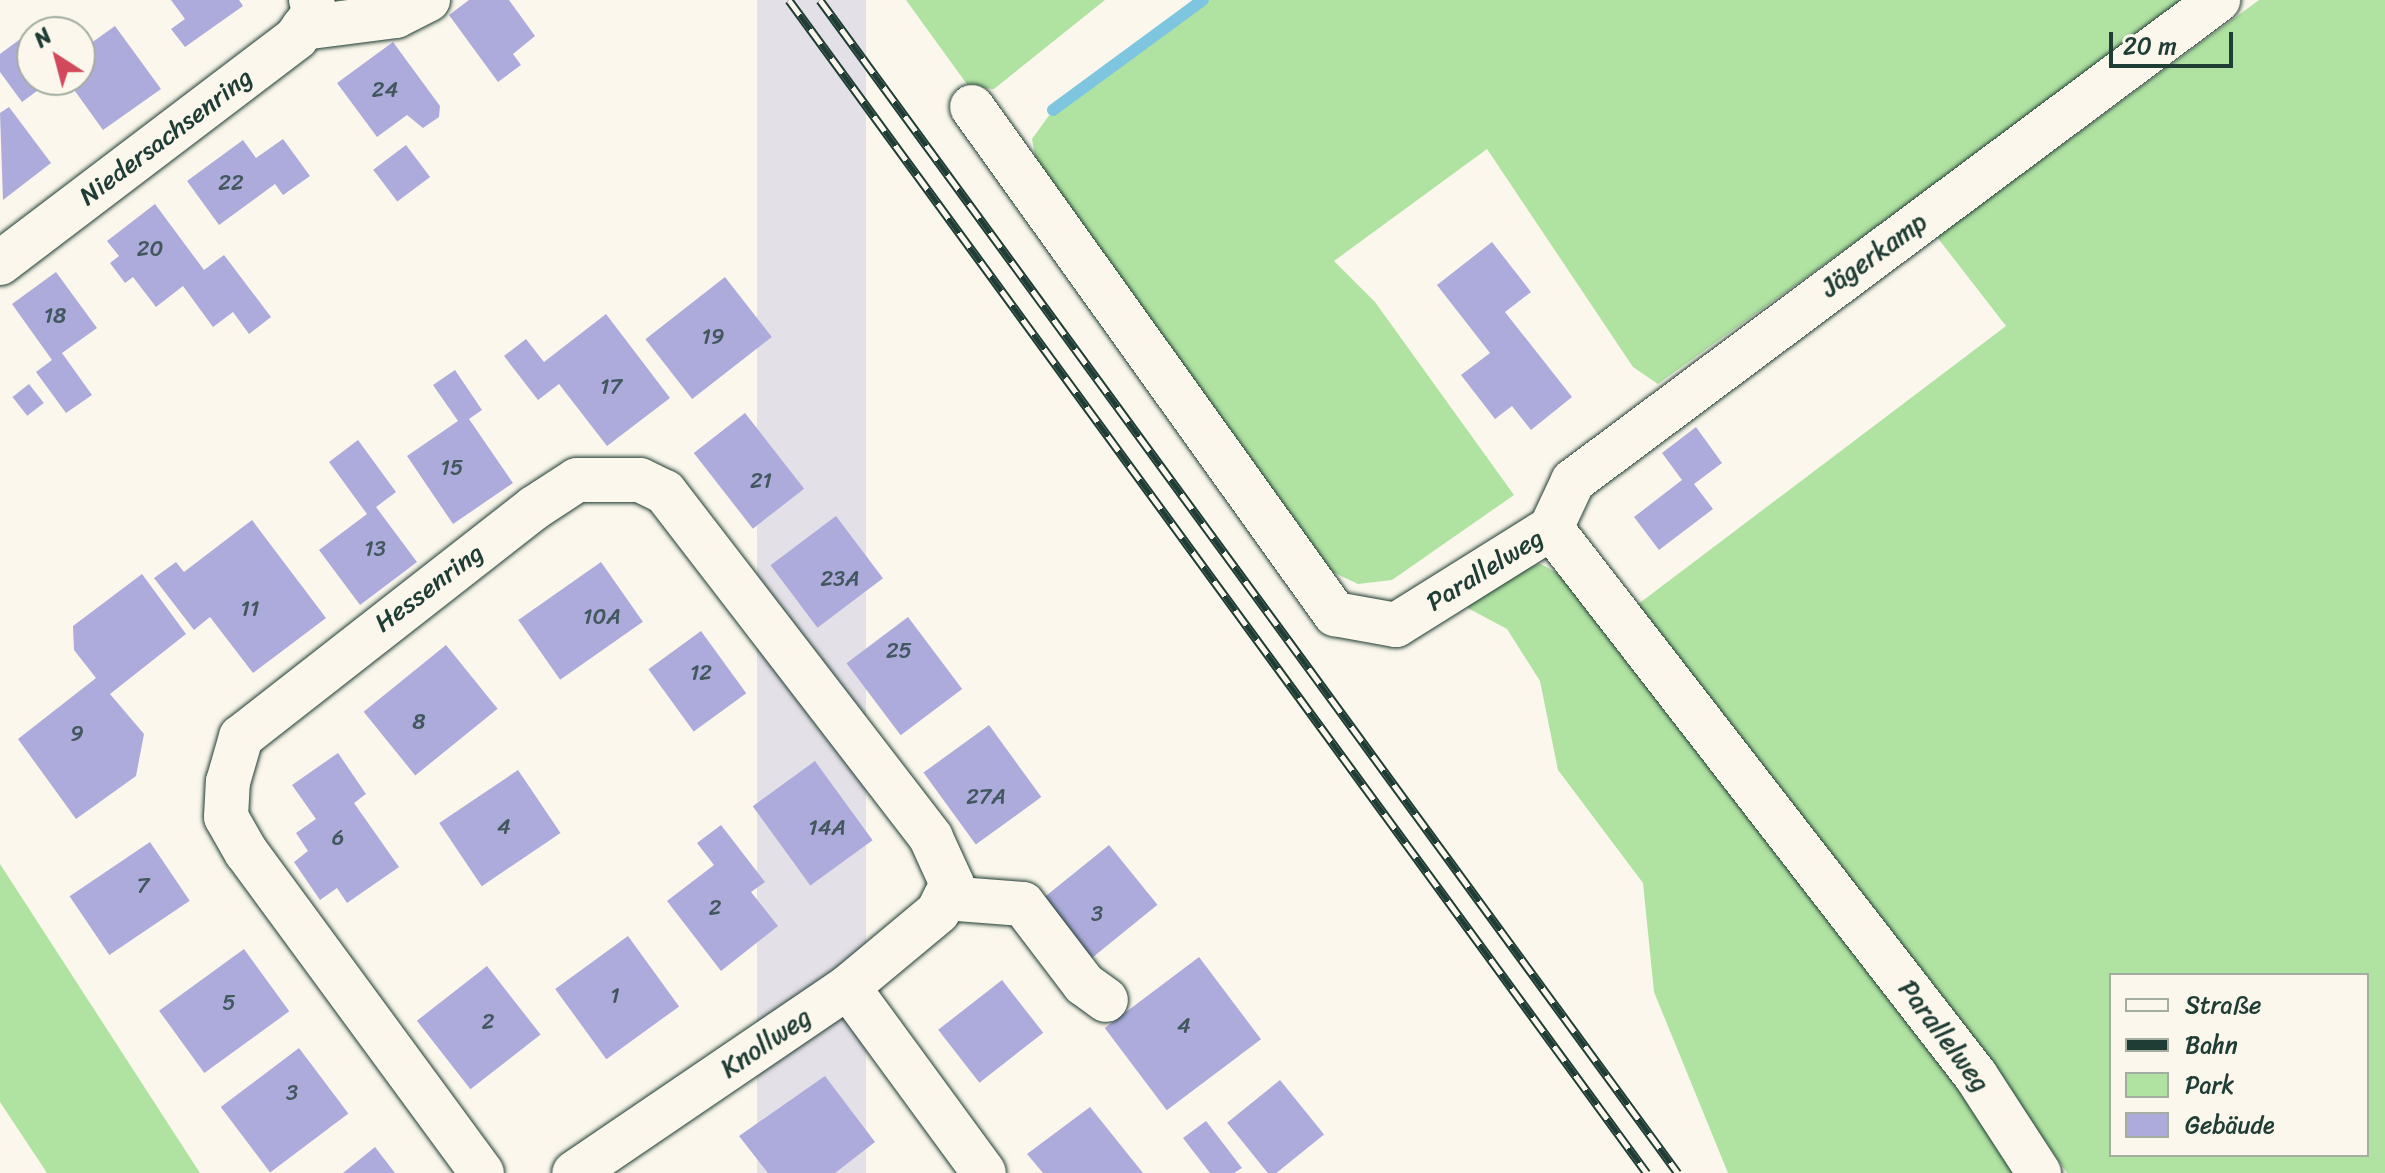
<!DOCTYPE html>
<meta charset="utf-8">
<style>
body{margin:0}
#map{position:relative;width:2385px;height:1173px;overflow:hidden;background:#fbf7ec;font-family:Sriracha,sans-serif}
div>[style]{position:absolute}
.built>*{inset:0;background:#e4e0e7;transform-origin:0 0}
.green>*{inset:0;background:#b0e2a2}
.stream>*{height:12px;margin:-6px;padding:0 6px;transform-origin:6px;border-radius:6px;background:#7ec6df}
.building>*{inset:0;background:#adabdc;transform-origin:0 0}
.roads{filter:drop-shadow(0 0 2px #1f3d34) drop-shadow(0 0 2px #1f3d34)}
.minor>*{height:44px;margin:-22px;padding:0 22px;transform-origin:22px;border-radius:22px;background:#fbf7ec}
.rail>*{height:9px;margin-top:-4.5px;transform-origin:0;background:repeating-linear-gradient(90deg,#fbf7ec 0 18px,#1f3d34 0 36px);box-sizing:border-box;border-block:2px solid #1f3d34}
span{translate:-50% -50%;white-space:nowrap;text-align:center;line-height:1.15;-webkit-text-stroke:8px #fbf7ec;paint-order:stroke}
.number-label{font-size:22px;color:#42585e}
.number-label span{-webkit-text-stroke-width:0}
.street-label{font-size:26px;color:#1f3d34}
.legend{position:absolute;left:2109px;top:973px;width:260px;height:184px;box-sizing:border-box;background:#fbf7ec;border:2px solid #a3ada2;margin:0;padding:10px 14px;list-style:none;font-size:24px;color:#1f3d34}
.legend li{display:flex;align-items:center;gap:16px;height:40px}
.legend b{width:40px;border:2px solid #a3ada2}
.north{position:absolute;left:16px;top:16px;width:80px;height:80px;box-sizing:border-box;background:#fbf7ec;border:2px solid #a3ada2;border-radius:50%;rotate:324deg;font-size:22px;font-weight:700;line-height:32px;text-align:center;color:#1f3d34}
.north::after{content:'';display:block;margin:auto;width:28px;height:36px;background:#d1495b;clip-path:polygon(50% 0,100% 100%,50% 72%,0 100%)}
.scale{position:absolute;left:2109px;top:32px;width:124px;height:36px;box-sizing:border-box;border:4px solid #1f3d34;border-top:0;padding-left:10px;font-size:24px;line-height:28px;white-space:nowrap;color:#1f3d34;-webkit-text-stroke:6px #fbf7ec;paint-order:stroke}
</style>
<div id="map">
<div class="built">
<div style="left:757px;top:0;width:109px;height:1456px"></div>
</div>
<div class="green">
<div style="clip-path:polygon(906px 0,1105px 0,994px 89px,969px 87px)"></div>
<div style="clip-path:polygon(1203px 0,2191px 0,1658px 384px,1633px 367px,1487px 149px,1334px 261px,1375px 302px,1514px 495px,1392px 580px,1358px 584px,1326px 569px,1037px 166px,1032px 139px,1053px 110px)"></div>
<div style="clip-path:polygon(evenodd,2259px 0,2385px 0,2385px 1173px,2067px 1173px,2001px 1077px,1633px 608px,2006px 326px,1937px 237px,2259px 0,2111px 975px,2367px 975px,2367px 1155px,2111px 1155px,2111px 975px)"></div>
<div style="clip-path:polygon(1541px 564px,1566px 578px,2023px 1173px,1728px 1173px,1654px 992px,1643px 883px,1558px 770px,1540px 681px,1507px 629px,1464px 606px,1504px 571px)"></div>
<div style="clip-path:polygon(0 864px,200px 1173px,47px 1173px,0 1102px)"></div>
</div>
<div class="stream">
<div style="left:1053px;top:110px;width:186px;rotate:-36.3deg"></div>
</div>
<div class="building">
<div style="clip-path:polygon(171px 0,239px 0,243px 6px,185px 47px,171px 29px,185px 19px)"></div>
<div style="clip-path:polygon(469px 0,509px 0,535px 36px,513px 54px,521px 65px,498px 82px,449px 15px)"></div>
<div style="clip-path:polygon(115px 26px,161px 89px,103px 130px,67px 80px,80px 80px,80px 51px)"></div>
<div style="clip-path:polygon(31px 31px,32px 80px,52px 80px,22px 102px,0 72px,0 54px)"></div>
<div style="clip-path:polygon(393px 42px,440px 106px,439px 117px,423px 128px,407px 115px,377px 137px,337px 83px)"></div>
<div style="clip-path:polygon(9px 107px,51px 163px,3px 200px,0 113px)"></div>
<div style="clip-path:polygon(283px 139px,310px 176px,283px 195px,275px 184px,219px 225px,187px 181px,243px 140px,256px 158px)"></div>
<div style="left:406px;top:145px;width:40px;height:41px;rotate:53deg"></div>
<div style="clip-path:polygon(155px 204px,204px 270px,224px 255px,271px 317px,249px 334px,233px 312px,213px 327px,183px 286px,156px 307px,133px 277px,125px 283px,110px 263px,119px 256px,107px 241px)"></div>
<div style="clip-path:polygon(1492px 242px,1531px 292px,1505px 312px,1572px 397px,1531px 430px,1512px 406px,1495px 419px,1461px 375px,1490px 353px,1437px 285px)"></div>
<div style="clip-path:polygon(56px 272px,97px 328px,62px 353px,92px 395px,66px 413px,36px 372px,52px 360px,12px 304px)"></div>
<div style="left:725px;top:277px;width:76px;height:101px;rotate:52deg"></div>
<div style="clip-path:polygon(606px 314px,670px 398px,607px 446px,559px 384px,538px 400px,504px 356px,526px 339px,544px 362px)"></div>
<div style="clip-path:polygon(455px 370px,482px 410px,469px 419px,513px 483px,453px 524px,407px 456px,458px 421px,433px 385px)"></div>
<div style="left:29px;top:384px;width:24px;height:21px;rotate:52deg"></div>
<div style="left:745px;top:413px;width:96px;height:65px;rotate:52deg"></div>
<div style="clip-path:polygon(1696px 427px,1722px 463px,1694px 484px,1713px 509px,1659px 550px,1634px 517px,1682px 480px,1662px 453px)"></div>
<div style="clip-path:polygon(358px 440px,396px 492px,376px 507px,417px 562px,360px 605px,319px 550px,367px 514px,329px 462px)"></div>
<div style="left:836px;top:516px;width:78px;height:82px;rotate:53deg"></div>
<div style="clip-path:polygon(252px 520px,326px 618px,253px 673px,210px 617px,194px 630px,154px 578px,176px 562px,184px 572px)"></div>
<div style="left:601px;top:562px;width:73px;height:101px;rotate:55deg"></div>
<div style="clip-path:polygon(142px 574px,186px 634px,110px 694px,144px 734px,136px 776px,76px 819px,18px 739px,96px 678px,74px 650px,73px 626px)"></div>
<div style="left:908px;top:617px;width:90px;height:77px;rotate:53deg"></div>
<div style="left:701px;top:631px;width:77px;height:65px;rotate:54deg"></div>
<div style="left:446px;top:645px;width:82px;height:106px;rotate:51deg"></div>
<div style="left:989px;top:725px;width:89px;height:81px;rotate:54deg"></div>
<div style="clip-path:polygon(338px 753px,366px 794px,354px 803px,399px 867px,347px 903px,337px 888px,320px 900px,294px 862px,308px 851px,296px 833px,316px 819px,292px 785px)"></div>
<div style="left:815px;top:761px;width:98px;height:77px;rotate:54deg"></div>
<div style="left:518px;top:770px;width:76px;height:95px;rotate:56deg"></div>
<div style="clip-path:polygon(721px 825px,765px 882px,751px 892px,778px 926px,721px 971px,667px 901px,714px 865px,697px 843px)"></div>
<div style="left:150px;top:842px;width:71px;height:97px;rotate:56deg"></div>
<div style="left:1109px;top:845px;width:77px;height:86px;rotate:51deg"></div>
<div style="left:628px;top:936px;width:87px;height:90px;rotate:54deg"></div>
<div style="left:244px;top:949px;width:77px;height:105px;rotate:54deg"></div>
<div style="left:1199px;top:957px;width:103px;height:118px;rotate:53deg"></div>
<div style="left:487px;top:966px;width:87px;height:89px;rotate:52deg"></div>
<div style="left:1002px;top:980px;width:67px;height:81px;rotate:52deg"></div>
<div style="left:299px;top:1048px;width:82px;height:98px;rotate:53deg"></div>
<div style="clip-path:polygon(825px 1076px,875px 1142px,835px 1173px,768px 1173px,739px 1136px)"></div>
<div style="left:1280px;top:1080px;width:70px;height:68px;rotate:51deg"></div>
<div style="clip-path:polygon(1090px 1107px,1143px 1173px,1043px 1173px,1027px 1154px)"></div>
<div style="clip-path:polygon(1206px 1121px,1242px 1168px,1234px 1173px,1210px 1173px,1183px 1138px)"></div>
<div style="clip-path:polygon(375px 1147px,395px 1173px,343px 1173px)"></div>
</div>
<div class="roads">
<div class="minor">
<div style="left:303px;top:28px;width:94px;rotate:-7.4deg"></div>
<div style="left:396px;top:16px;width:36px;rotate:-27deg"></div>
<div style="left:972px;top:107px;width:624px;rotate:54.4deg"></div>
<div style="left:1335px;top:614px;width:62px;rotate:10.2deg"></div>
<div style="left:1396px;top:625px;width:183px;rotate:-32deg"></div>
<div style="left:1551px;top:528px;width:693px;rotate:52.2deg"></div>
<div style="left:1976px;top:1076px;width:116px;rotate:57deg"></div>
<div style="left:0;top:263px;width:372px;rotate:-37.2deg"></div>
<div style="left:296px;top:38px;width:32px;rotate:-54deg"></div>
<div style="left:315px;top:12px;width:13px;rotate:-108deg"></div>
<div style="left:1551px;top:528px;width:52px;rotate:-64.9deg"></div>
<div style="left:1573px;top:481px;width:805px;rotate:-36.71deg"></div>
<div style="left:945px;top:898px;width:78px;rotate:4.4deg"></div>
<div style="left:1023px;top:904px;width:101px;rotate:52.7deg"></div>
<div style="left:1084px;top:984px;width:27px;rotate:36deg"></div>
<div style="left:848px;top:987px;width:230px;rotate:53.8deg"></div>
<div style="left:482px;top:1173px;width:398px;rotate:-126.3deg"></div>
<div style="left:246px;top:852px;width:40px;rotate:-119.7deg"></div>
<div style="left:226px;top:817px;width:35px;rotate:-87deg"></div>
<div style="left:228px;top:782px;width:47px;rotate:-73.9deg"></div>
<div style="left:241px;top:737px;width:372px;rotate:-38deg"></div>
<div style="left:534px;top:508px;width:51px;rotate:-33.1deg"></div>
<div style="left:577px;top:480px;width:63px"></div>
<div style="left:640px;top:480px;width:28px;rotate:26deg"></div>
<div style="left:665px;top:492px;width:436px;rotate:52.4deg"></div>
<div style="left:931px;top:838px;width:51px;rotate:65.5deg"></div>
<div style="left:952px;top:884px;width:31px;rotate:117deg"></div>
<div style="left:938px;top:912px;width:117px;rotate:140.2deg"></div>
<div style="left:848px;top:987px;width:331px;rotate:145.8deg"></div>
</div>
</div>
<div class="rail">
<div style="left:789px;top:0;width:1453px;rotate:53.82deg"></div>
<div style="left:820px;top:0;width:1453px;rotate:53.82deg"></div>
</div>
<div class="number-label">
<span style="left:385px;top:90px">24</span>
<span style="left:231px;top:183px">22</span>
<span style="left:150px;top:249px">20</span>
<span style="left:55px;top:316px">18</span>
<span style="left:713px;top:337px">19</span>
<span style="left:611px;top:387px">17</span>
<span style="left:452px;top:468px">15</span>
<span style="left:761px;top:481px">21</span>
<span style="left:375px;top:549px">13</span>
<span style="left:840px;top:579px">23A</span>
<span style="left:250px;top:609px">11</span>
<span style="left:602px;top:617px">10A</span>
<span style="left:899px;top:651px">25</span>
<span style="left:701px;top:673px">12</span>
<span style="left:419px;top:722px">8</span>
<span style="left:77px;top:734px">9</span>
<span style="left:986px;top:797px">27A</span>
<span style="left:504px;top:827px">4</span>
<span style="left:827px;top:828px">14A</span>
<span style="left:338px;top:838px">6</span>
<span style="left:143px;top:886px">7</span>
<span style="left:715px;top:908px">2</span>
<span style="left:1097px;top:914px">3</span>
<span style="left:615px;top:996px">1</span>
<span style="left:229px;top:1003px">5</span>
<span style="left:488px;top:1022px">2</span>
<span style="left:1184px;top:1026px">4</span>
<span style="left:292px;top:1093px">3</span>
</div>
<div class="street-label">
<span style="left:166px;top:137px;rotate:-37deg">Niedersachsenring</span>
<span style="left:1874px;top:255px;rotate:-36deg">Jägerkamp</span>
<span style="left:1485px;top:570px;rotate:-32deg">Parallelweg</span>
<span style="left:429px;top:588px;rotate:-37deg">Hessenring</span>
<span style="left:1944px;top:1036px;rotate:53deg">Parallelweg</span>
<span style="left:766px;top:1043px;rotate:-34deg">Knollweg</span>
</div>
<ul class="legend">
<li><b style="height:10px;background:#fbf7ec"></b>Straße</li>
<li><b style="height:10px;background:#1f3d34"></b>Bahn</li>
<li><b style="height:22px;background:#b0e2a2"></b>Park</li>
<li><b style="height:22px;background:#adabdc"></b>Gebäude</li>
</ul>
<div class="north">N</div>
<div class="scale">20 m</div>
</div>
